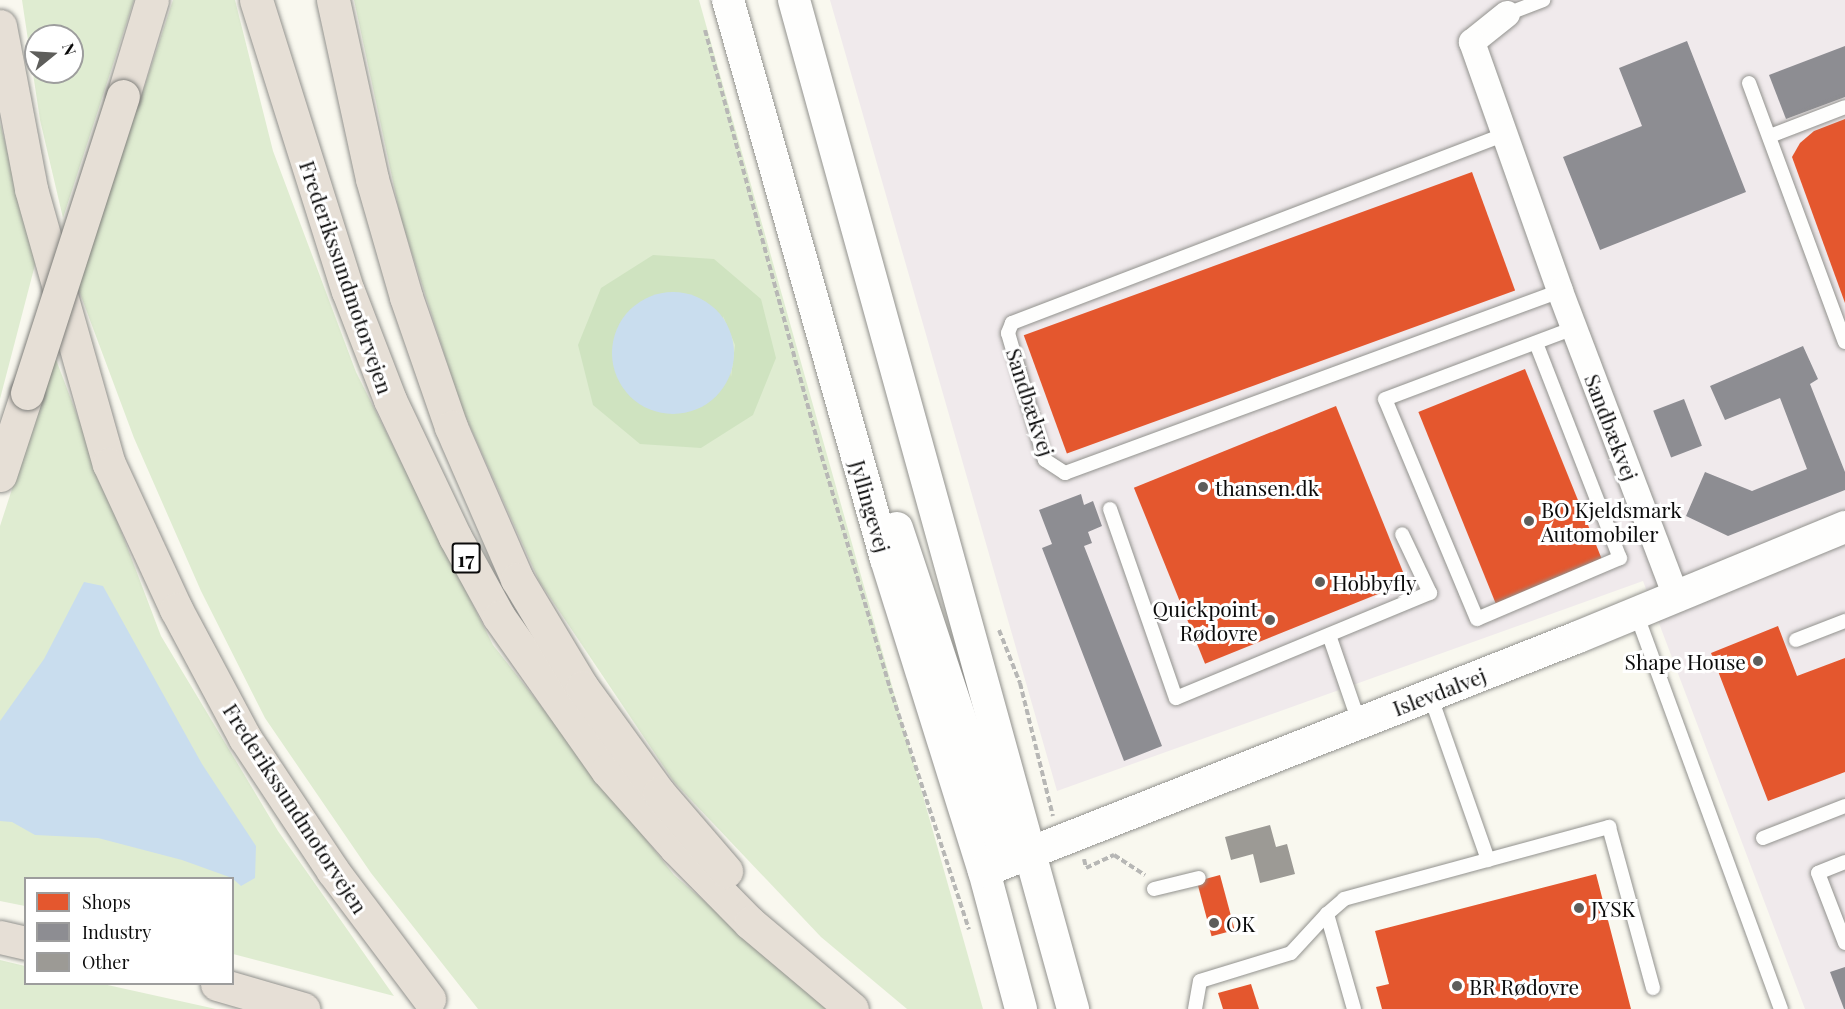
<!DOCTYPE html>
<meta charset="utf-8">
<style>
body{margin:0}
#map{position:relative;width:1845px;height:1009px;overflow:hidden;background:#f9f8ef;font-family:"Playfair Display",serif}
div>[style]{position:absolute}
.industrial>*{inset:0;background:#f0eaec}
.green>*{inset:0;background:#dfecd1}
.forest>*{inset:0;background:#cfe3c0}
.water>*{inset:0;background:#c9ddee}
.round{border-radius:50%}
.shops>*{inset:0;background:#e4572e;transform-origin:0 0}
.industry>*{inset:0;background:#8d8d92;transform-origin:0 0}
.building>*{inset:0;background:#9c9a95}
.path>*{height:4px;margin-top:-2px;transform-origin:0;background:repeating-linear-gradient(90deg,#b7b7b5 0 6px,transparent 0 9px)}
.roads{filter:drop-shadow(0 0 2px #92928e) drop-shadow(0 0 2px #92928e)}
.service>*{height:14px;margin:-7px;padding:0 7px;transform-origin:7px;border-radius:7px;background:#fefefd}
.minor>*{height:26px;margin:-13px;padding:0 13px;transform-origin:13px;border-radius:13px;background:#fefefd}
.tertiary>*{height:32px;margin:-16px;padding:0 16px;transform-origin:16px;border-radius:16px;background:#fefefd}
.motorway>*{height:33px;margin:-16.5px;padding:0 16.5px;transform-origin:16.5px;border-radius:16.5px;background:#e6dfd6}
.bridges{filter:drop-shadow(0 0 2px #7f7f7b) drop-shadow(0 0 2px #7f7f7b)}
.motorway-bridge>*{height:33px;margin:-16.5px;padding:0 16.5px;transform-origin:16.5px;border-radius:16.5px;background:#e6dfd6}
.dots>*{width:16px;height:16px;translate:-50% -50%;box-sizing:border-box;border:3px solid #fff;border-radius:50%}
span{translate:-50% -50%;white-space:nowrap;text-align:center;line-height:1.15;-webkit-text-stroke:6px #fff;paint-order:stroke}
.shield-label span{padding:2px 4px;background:#fff;border:2px solid;border-radius:4px;-webkit-text-stroke-width:0}
.shield-label{font-size:20px;color:#0b0b0b;font-weight:700}
.street-label{font-size:21px;color:#0b0b0b}
.poi-label{font-size:21px;color:#0b0b0b}
.left{translate:0 -50%;text-align:left}
.right{translate:-100% -50%;text-align:right}
.legend{position:absolute;left:24px;top:877px;width:210px;height:108px;box-sizing:border-box;background:#fff;border:2px solid #9d9d9d;margin:0;padding:8px 10px;list-style:none;font-size:18px;color:#0b0b0b}
.legend li{display:flex;align-items:center;gap:12px;height:30px}
.legend b{width:30px;border:2px solid #9d9d9d}
.north{position:absolute;left:24px;top:24px;width:60px;height:60px;box-sizing:border-box;background:#fff;border:2px solid #9d9d9d;border-radius:50%;rotate:72deg;font-size:16px;font-weight:700;line-height:24px;text-align:center;color:#0b0b0b}
.north::after{content:'';display:block;margin:auto;width:21px;height:27px;background:#5e5e5b;clip-path:polygon(50% 0,100% 100%,50% 72%,0 100%)}
</style>
<div id="map">
<div class="industrial">
<div style="clip-path:polygon(830px 0,1845px 0,1845px 1009px,1805px 1009px,1643px 581px,1057px 791px)"></div>
</div>
<div class="green">
<div style="clip-path:polygon(evenodd,22px 0,134px 0,63px 218px,40px 120px,22px 0,36px 36px,72px 36px,72px 72px,36px 72px,36px 36px)"></div>
<div style="clip-path:polygon(173px 0,235px 0,273px 151px,356px 372px,493px 645px,674px 875px,830px 1009px,478px 1009px,371px 873px,265px 718px,201px 591px,134px 438px,78px 288px)"></div>
<div style="clip-path:polygon(354px 0,699px 0,983px 1009px,907px 1009px,821px 937px,674px 782px,539px 581px,461px 406px,401px 219px)"></div>
<div style="clip-path:polygon(0 123px,36px 261px,0 399px)"></div>
<div style="clip-path:polygon(55px 357px,161px 636px,278px 831px,394px 996px,233px 954px,232px 878px,26px 878px,25px 906px,0 901px,0 526px)"></div>
<div style="clip-path:polygon(0 960px,25px 966px,26px 984px,103px 984px,216px 1009px,0 1009px)"></div>
</div>
<div class="forest">
<div style="clip-path:polygon(evenodd,653px 255px,714px 259px,761px 299px,776px 358px,753px 415px,701px 448px,640px 444px,593px 405px,578px 345px,601px 288px,653px 255px,723px 316px,735px 345px,731px 377px,723px 316px)"></div>
</div>
<div class="water">
<div class="round" style="left:612px;top:292px;width:122px;height:122px"></div>
<div style="clip-path:polygon(84px 582px,103px 586px,202px 764px,256px 846px,255px 878px,241px 886px,232px 878px,182px 860px,98px 838px,35px 835px,12px 822px,0 821px,0 721px,44px 659px)"></div>
</div>
<div class="shops">
<div style="clip-path:polygon(1845px 119px,1845px 303px,1792px 157px,1800px 143px,1814px 131px)"></div>
<div style="left:1472px;top:172px;width:126px;height:477px;rotate:70deg"></div>
<div style="left:1525px;top:369px;width:209px;height:115px;rotate:68deg"></div>
<div style="left:1336px;top:406px;width:190px;height:218px;rotate:68deg"></div>
<div style="clip-path:polygon(1778px 626px,1797px 676px,1845px 658px,1845px 772px,1768px 801px,1711px 653px)"></div>
<div style="clip-path:polygon(1596px 874px,1631px 1009px,1382px 1009px,1376px 987px,1389px 984px,1375px 931px)"></div>
<div style="left:1220px;top:875px;width:57px;height:24px;rotate:75deg"></div>
<div style="clip-path:polygon(1251px 984px,1259px 1009px,1223px 1009px,1218px 993px)"></div>
</div>
<div class="industry">
<div style="clip-path:polygon(1687px 41px,1746px 192px,1600px 250px,1563px 157px,1642px 126px,1619px 68px)"></div>
<div style="clip-path:polygon(1845px 46px,1845px 97px,1786px 119px,1769px 75px)"></div>
<div style="clip-path:polygon(1803px 346px,1818px 379px,1810px 384px,1845px 472px,1845px 490px,1728px 536px,1686px 516px,1705px 472px,1752px 491px,1807px 469px,1780px 398px,1725px 420px,1710px 386px)"></div>
<div style="left:1684px;top:399px;width:50px;height:33px;rotate:69deg"></div>
<div style="clip-path:polygon(1081px 494px,1084px 505px,1093px 501px,1102px 526px,1088px 532px,1092px 543px,1084px 546px,1162px 746px,1124px 761px,1042px 548px,1052px 544px,1039px 510px)"></div>
<div style="clip-path:polygon(1845px 967px,1845px 1009px,1844px 1009px,1830px 972px)"></div>
</div>
<div class="building">
<div style="clip-path:polygon(1270px 825px,1276px 847px,1287px 844px,1295px 874px,1260px 883px,1253px 854px,1231px 860px,1225px 837px)"></div>
</div>
<div class="path">
<div style="left:705px;top:30px;width:450px;rotate:74.7deg"></div>
<div style="left:824px;top:464px;width:234px;rotate:73.6deg"></div>
<div style="left:890px;top:688px;width:254px;rotate:71.9deg"></div>
<div style="left:999px;top:630px;width:57px;rotate:68.4deg"></div>
<div style="left:1020px;top:683px;width:137px;rotate:76.1deg"></div>
<div style="left:1084px;top:859px;width:9px;rotate:77deg"></div>
<div style="left:1086px;top:868px;width:31px;rotate:-25deg"></div>
<div style="left:1114px;top:855px;width:37px;rotate:33deg"></div>
</div>
<div class="roads">
<div class="service">
<div style="left:1507px;top:14px;width:39px;rotate:-21deg"></div>
<div style="left:1749px;top:83px;width:276px;rotate:69.7deg"></div>
<div style="left:1503px;top:135px;width:526px;rotate:159.05deg"></div>
<div style="left:1012px;top:323px;width:11px;rotate:112deg"></div>
<div style="left:1008px;top:333px;width:132px;rotate:73.8deg"></div>
<div style="left:1045px;top:460px;width:24px;rotate:33deg"></div>
<div style="left:1065px;top:473px;width:527px;rotate:-20.19deg"></div>
<div style="left:1770px;top:136px;width:80px;rotate:-21.1deg"></div>
<div style="left:1536px;top:343px;width:231px;rotate:68.7deg"></div>
<div style="left:1620px;top:558px;width:155px;rotate:156.9deg"></div>
<div style="left:1477px;top:619px;width:238px;rotate:-112.7deg"></div>
<div style="left:1385px;top:399px;width:202px;rotate:-20.6deg"></div>
<div style="left:1110px;top:509px;width:200px;rotate:70.8deg"></div>
<div style="left:1176px;top:698px;width:275px;rotate:-22.5deg"></div>
<div style="left:1430px;top:593px;width:65px;rotate:-115.4deg"></div>
<div style="left:1636px;top:613px;width:422px;rotate:69.9deg"></div>
<div style="left:1329px;top:635px;width:92px;rotate:71deg"></div>
<div style="left:1796px;top:640px;width:53px;rotate:-21.2deg"></div>
<div style="left:1430px;top:695px;width:175px;rotate:70.6deg"></div>
<div style="left:1763px;top:838px;width:88px;rotate:-21.3deg"></div>
<div style="left:1845px;top:862px;width:29px;rotate:158deg"></div>
<div style="left:1818px;top:873px;width:75px;rotate:68.9deg"></div>
<div style="left:1154px;top:889px;width:46px;rotate:-13.7deg"></div>
<div style="left:1195px;top:1009px;width:28px;rotate:-80deg"></div>
<div style="left:1200px;top:981px;width:95px;rotate:-17.1deg"></div>
<div style="left:1291px;top:953px;width:53px;rotate:-47.3deg"></div>
<div style="left:1354px;top:1009px;width:99px;rotate:-105.9deg"></div>
<div style="left:1327px;top:914px;width:23px;rotate:-41deg"></div>
<div style="left:1344px;top:899px;width:275px;rotate:-15.2deg"></div>
<div style="left:1609px;top:827px;width:167px;rotate:74.7deg"></div>
</div>
<div class="minor">
<div style="left:1507px;top:14px;width:45px;rotate:141.3deg"></div>
<div style="left:1472px;top:42px;width:264px;rotate:70.5deg"></div>
<div style="left:1560px;top:291px;width:326px;rotate:69.2deg"></div>
</div>
<div class="tertiary">
<div style="left:728px;top:0;width:581px;rotate:74.22deg"></div>
<div style="left:886px;top:559px;width:327px;rotate:72.6deg"></div>
<div style="left:984px;top:871px;width:143px;rotate:75deg"></div>
<div style="left:794px;top:0;width:1047px;rotate:74.54deg"></div>
<div style="left:897px;top:528px;width:328px;rotate:71.7deg"></div>
<div style="left:1000px;top:839px;width:17px;rotate:36deg"></div>
<div style="left:1014px;top:849px;width:17px;rotate:7deg"></div>
<div style="left:984px;top:871px;width:638px;rotate:-21.5deg"></div>
<div style="left:1578px;top:637px;width:289px;rotate:-22.4deg"></div>
</div>
<div class="motorway">
<div style="left:256px;top:0;width:305px;rotate:72.5deg"></div>
<div style="left:348px;top:291px;width:117px;rotate:68.9deg"></div>
<div style="left:390px;top:400px;width:152px;rotate:64.6deg"></div>
<div style="left:455px;top:537px;width:91px;rotate:61.2deg"></div>
<div style="left:499px;top:617px;width:187px;rotate:54.8deg"></div>
<div style="left:607px;top:770px;width:104px;rotate:48.5deg"></div>
<div style="left:676px;top:848px;width:105px;rotate:45.4deg"></div>
<div style="left:750px;top:923px;width:133px;rotate:40.1deg"></div>
<div style="left:333px;top:0;width:183px;rotate:77.7deg"></div>
<div style="left:372px;top:179px;width:123px;rotate:73.9deg"></div>
<div style="left:406px;top:297px;width:138px;rotate:70.9deg"></div>
<div style="left:451px;top:427px;width:166px;rotate:66.5deg"></div>
<div style="left:517px;top:579px;width:126px;rotate:59deg"></div>
<div style="left:582px;top:687px;width:131px;rotate:54deg"></div>
<div style="left:659px;top:793px;width:103px;rotate:49.3deg"></div>
<div style="left:0;top:26px;width:166px;rotate:79.2deg"></div>
<div style="left:31px;top:189px;width:286px;rotate:74.2deg"></div>
<div style="left:109px;top:464px;width:160px;rotate:65.2deg"></div>
<div style="left:176px;top:609px;width:146px;rotate:61.9deg"></div>
<div style="left:245px;top:738px;width:159px;rotate:56.5deg"></div>
<div style="left:333px;top:871px;width:160px;rotate:53.1deg"></div>
<div style="left:123px;top:96px;width:100px;rotate:-73.2deg"></div>
<div style="left:0;top:475px;width:86px;rotate:-71.8deg"></div>
<div style="left:0;top:937px;width:27px;rotate:13deg"></div>
<div style="left:217px;top:984px;width:90px;rotate:16.2deg"></div>
</div>
</div>
<div class="bridges">
<div class="motorway-bridge">
<div style="left:27px;top:393px;width:312px;rotate:-72.1deg"></div>
</div>
</div>
<div class="dots">
<div style="left:1203px;top:487px;background:#5e5e5b"></div>
<div style="left:1529px;top:521px;background:#5e5e5b"></div>
<div style="left:1320px;top:582px;background:#5e5e5b"></div>
<div style="left:1270px;top:620px;background:#5e5e5b"></div>
<div style="left:1758px;top:661px;background:#5e5e5b"></div>
<div style="left:1579px;top:908px;background:#5e5e5b"></div>
<div style="left:1214px;top:923px;background:#5e5e5b"></div>
<div style="left:1457px;top:986px;background:#5e5e5b"></div>
</div>
<div class="shield-label">
<span style="left:466px;top:558px">17</span>
</div>
<div class="street-label">
<span style="left:347px;top:277px;rotate:71deg">Frederikssundmotorvejen</span>
<span style="left:1031px;top:402px;rotate:72deg">Sandbækvej</span>
<span style="left:1612px;top:427px;rotate:69deg">Sandbækvej</span>
<span style="left:871px;top:506px;rotate:74deg">Jyllingevej</span>
<span style="left:1439px;top:691px;rotate:-21deg">Islevdalvej</span>
<span style="left:296px;top:808px;rotate:57deg">Frederikssundmotorvejen</span>
</div>
<div class="poi-label">
<span class="left" style="left:1215px;top:487px">thansen.dk</span>
<span class="left" style="left:1541px;top:521px">BO Kjeldsmark<br>Automobiler</span>
<span class="left" style="left:1332px;top:582px">Hobbyfly</span>
<span class="right" style="left:1258px;top:620px">Quickpoint<br>Rødovre</span>
<span class="right" style="left:1746px;top:661px">Shape House</span>
<span class="left" style="left:1591px;top:908px">JYSK</span>
<span class="left" style="left:1226px;top:923px">OK</span>
<span class="left" style="left:1469px;top:986px">BR Rødovre</span>
</div>
<ul class="legend">
<li><b style="height:16px;background:#e4572e"></b>Shops</li>
<li><b style="height:16px;background:#8d8d92"></b>Industry</li>
<li><b style="height:16px;background:#9c9a95"></b>Other</li>
</ul>
<div class="north">N</div>
</div>
